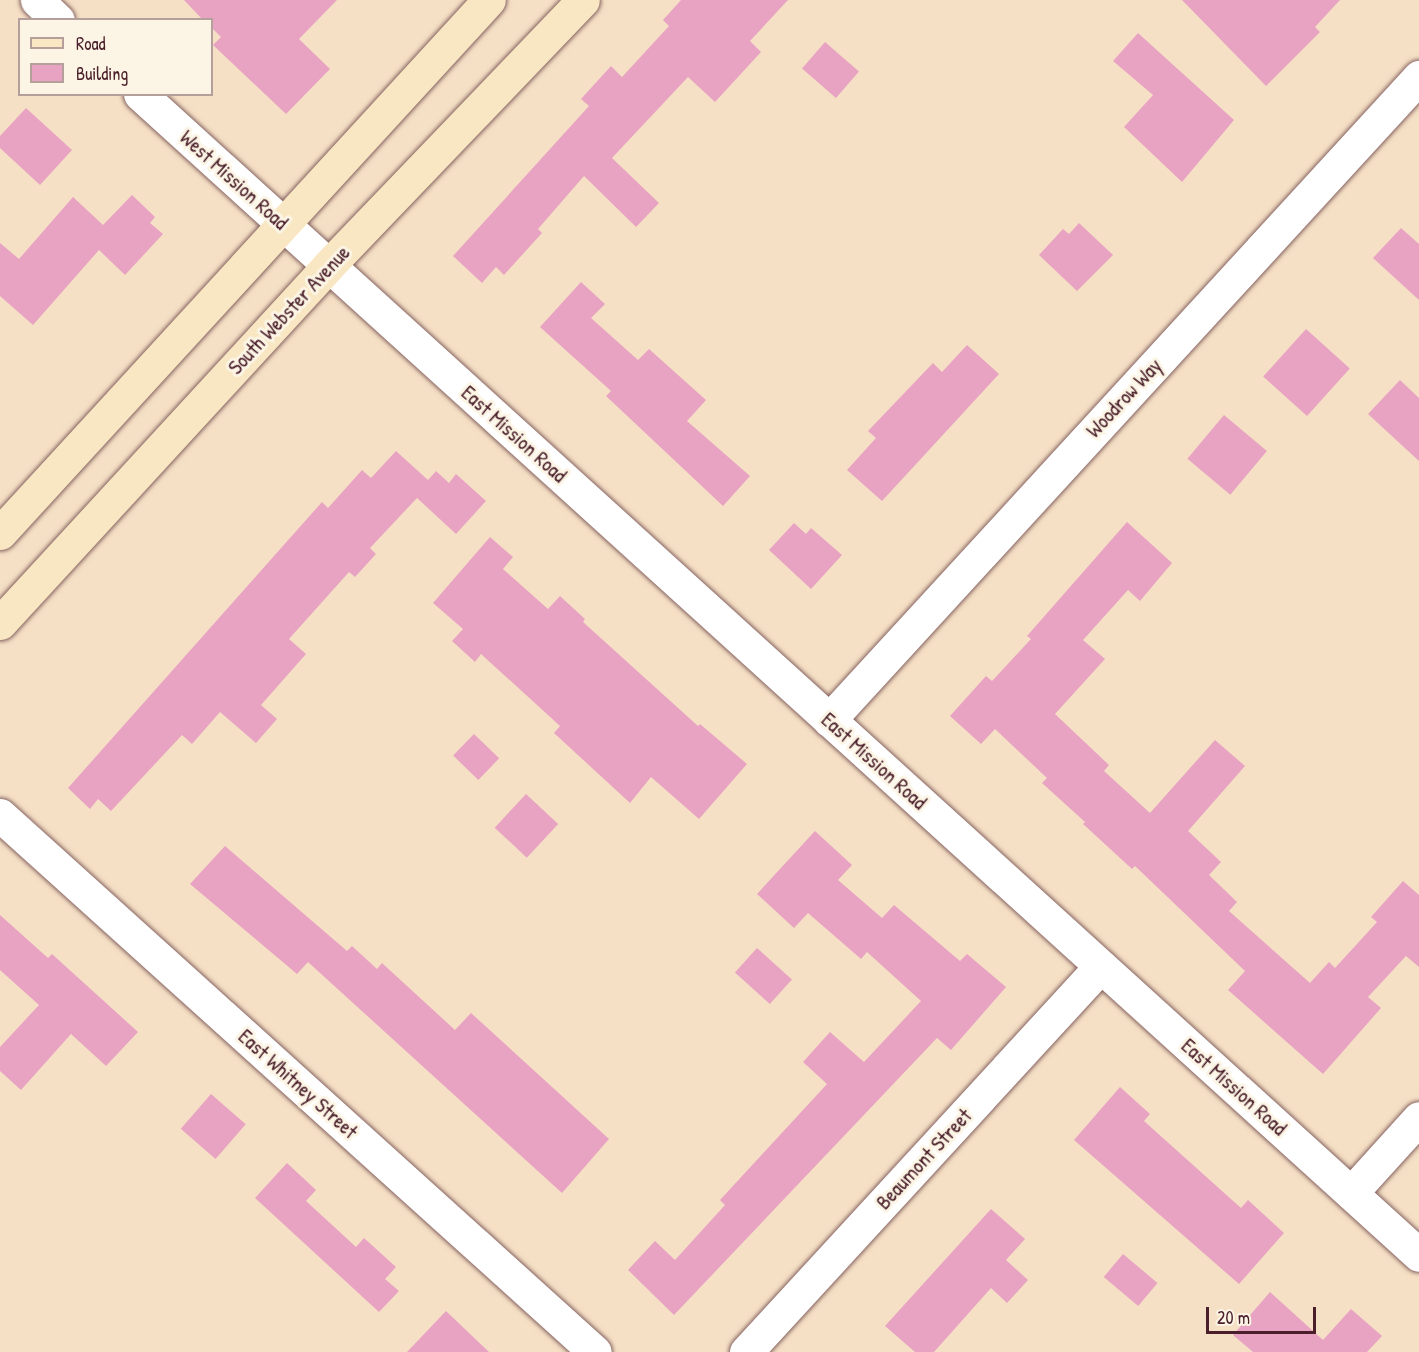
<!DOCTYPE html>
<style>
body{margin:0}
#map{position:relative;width:1419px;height:1352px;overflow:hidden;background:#f5e0c5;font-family:"Patrick Hand",sans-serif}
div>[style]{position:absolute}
.building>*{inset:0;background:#e8a3c3;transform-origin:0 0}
.roads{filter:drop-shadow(0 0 2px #866361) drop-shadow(0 0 2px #866361)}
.minor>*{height:33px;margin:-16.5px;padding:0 16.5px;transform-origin:16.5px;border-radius:16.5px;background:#fff}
.secondary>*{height:33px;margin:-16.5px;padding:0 16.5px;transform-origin:16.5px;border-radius:16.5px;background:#f9e7c3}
span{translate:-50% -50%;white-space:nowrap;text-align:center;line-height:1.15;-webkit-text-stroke:6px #fcf5e5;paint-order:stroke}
.street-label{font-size:21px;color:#4a1f2b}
.legend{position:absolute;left:18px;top:18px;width:195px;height:78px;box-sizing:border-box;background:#fcf5e5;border:2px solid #b59f9b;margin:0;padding:8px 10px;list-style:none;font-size:18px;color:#4a1f2b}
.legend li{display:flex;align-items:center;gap:12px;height:30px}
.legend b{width:30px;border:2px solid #b59f9b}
.scale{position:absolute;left:1206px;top:1307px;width:110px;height:27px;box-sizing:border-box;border:3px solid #4a1f2b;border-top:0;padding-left:8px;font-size:18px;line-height:21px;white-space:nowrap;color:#4a1f2b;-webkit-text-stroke:4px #fcf5e5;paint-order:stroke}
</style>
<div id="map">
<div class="building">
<div style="clip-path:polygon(184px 0,337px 0,299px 39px,330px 69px,286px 114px,213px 45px,221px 37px,212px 28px,212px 20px,203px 20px)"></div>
<div style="clip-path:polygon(681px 0,788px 0,750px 41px,761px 52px,715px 102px,688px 77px,612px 158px,659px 203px,636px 227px,584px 176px,538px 229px,542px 233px,504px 275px,496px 267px,482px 283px,453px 256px,589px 106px,581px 99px,611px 66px,622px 77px,669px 26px,663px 20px)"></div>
<div style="clip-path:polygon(1182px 0,1340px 0,1315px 27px,1320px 32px,1266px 86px)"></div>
<div style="clip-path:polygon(1138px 33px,1234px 120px,1182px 182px,1124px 127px,1153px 95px,1113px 61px)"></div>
<div style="left:825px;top:42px;width:45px;height:35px;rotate:41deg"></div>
<div style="clip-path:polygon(26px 108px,72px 150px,40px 185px,0 148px,0 136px)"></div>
<div style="clip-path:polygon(132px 195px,155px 217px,150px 223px,163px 234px,125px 275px,99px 250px,33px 325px,0 296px,0 243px,19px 259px,73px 197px,103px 225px)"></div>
<div style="clip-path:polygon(1079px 223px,1113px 255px,1077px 291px,1039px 255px,1063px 229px,1069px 234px)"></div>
<div style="clip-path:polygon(1401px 228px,1419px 244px,1419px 300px,1373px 258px)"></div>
<div style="clip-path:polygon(581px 282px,605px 304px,591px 318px,638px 360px,649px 349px,706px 400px,687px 421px,750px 476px,723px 506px,606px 396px,611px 391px,540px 327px)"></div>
<div style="left:1306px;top:329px;width:59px;height:64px;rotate:42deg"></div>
<div style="clip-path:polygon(967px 345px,999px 374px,882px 501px,847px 470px,876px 438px,868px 431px,933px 363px,942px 372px)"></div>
<div style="clip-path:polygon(1400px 380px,1419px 398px,1419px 461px,1368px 414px)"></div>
<div style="left:1224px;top:415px;width:56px;height:57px;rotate:40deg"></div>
<div style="clip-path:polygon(396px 451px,428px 480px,436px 471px,449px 483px,456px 474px,486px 501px,456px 534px,417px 498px,370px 548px,376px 554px,355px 577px,349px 572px,289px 639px,306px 654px,261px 705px,277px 719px,256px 743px,220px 712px,192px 744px,182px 735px,111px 811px,98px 799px,90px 809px,68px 788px,322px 502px,328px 508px,362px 470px,371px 478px)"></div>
<div style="clip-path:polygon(1127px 522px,1172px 563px,1140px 601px,1128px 590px,1083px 640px,1105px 659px,1055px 714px,1109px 765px,1104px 771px,1150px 813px,1215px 740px,1245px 766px,1188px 831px,1221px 862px,1209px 875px,1237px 902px,1229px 911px,1310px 983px,1329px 962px,1335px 968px,1377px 922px,1371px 917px,1403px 881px,1419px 895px,1419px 967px,1406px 956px,1368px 997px,1381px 1008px,1323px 1074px,1228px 990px,1245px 971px,1135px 866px,1132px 869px,1083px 824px,1085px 822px,1042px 783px,1047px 778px,995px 729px,981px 744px,950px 716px,986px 676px,992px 681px,1031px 639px,1027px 636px)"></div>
<div style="clip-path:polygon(794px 523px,806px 534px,811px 528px,842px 555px,811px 589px,769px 550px)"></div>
<div style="clip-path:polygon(490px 537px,513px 557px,503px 569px,548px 609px,560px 596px,585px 619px,583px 622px,698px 726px,700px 724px,747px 764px,699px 819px,651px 777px,630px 803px,554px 733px,560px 726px,481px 654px,475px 662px,452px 641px,463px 629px,433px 603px)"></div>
<div style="left:474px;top:734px;width:35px;height:30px;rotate:44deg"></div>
<div style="left:526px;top:794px;width:44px;height:46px;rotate:43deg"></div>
<div style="clip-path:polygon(815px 831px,852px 865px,838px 880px,882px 918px,894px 905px,960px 961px,967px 954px,1006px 987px,951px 1050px,937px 1038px,674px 1315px,628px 1270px,655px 1241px,675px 1260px,725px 1205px,720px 1200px,827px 1084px,803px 1062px,830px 1032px,864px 1062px,921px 1001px,867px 952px,861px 959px,808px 913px,794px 928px,757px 894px)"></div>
<div style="clip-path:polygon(225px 846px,347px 951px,352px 946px,377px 969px,382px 963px,455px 1030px,471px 1013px,609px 1139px,562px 1193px,308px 962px,297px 974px,190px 884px)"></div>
<div style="clip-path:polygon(0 915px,48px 958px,52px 954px,138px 1032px,106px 1066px,71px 1034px,21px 1090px,0 1071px,0 1047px,39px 1005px,0 970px)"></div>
<div style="left:757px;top:948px;width:47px;height:33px;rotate:42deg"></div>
<div style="clip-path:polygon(1120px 1087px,1150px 1114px,1144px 1121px,1241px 1208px,1248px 1200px,1284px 1233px,1239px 1284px,1074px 1140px)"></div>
<div style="left:211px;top:1094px;width:46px;height:46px;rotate:41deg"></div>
<div style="clip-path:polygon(287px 1163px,316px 1190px,306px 1201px,356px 1247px,364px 1238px,396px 1267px,385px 1279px,399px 1291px,379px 1312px,255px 1198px)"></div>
<div style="clip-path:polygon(991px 1209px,1025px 1239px,1006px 1260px,1028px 1280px,1007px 1303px,991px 1288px,934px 1352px,915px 1352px,885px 1326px)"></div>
<div style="left:1123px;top:1254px;width:45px;height:30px;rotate:40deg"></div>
<div style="clip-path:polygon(1270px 1292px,1323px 1340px,1351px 1309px,1382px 1336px,1367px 1352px,1253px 1352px,1233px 1335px)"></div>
<div style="clip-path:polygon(446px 1311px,489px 1352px,407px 1352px)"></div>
</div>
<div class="roads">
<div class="minor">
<div style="left:37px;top:0;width:29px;rotate:44deg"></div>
<div style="left:140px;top:94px;width:1727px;rotate:42.23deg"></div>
<div style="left:829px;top:720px;width:873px;rotate:-47.46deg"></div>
<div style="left:0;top:815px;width:801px;rotate:42.07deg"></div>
<div style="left:1351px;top:1193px;width:101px;rotate:-47.8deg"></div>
<div style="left:746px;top:1352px;width:524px;rotate:-47.4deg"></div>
</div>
<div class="secondary">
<div style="left:0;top:533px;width:723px;rotate:-47.47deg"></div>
<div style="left:0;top:623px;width:485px;rotate:-47.4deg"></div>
<div style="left:328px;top:266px;width:368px;rotate:-46.2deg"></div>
</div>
</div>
<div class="street-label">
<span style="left:234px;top:180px;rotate:42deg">West Mission Road</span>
<span style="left:289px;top:310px;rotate:-47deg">South Webster Avenue</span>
<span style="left:1124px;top:398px;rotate:-47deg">Woodrow Way</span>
<span style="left:514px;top:434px;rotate:42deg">East Mission Road</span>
<span style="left:874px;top:761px;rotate:42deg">East Mission Road</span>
<span style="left:298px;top:1084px;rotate:42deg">East Whitney Street</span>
<span style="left:1234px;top:1087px;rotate:42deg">East Mission Road</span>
<span style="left:924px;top:1159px;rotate:-47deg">Beaumont Street</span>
</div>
<ul class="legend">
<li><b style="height:8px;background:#f9e7c3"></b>Road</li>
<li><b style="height:16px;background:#e8a3c3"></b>Building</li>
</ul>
<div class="scale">20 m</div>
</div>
